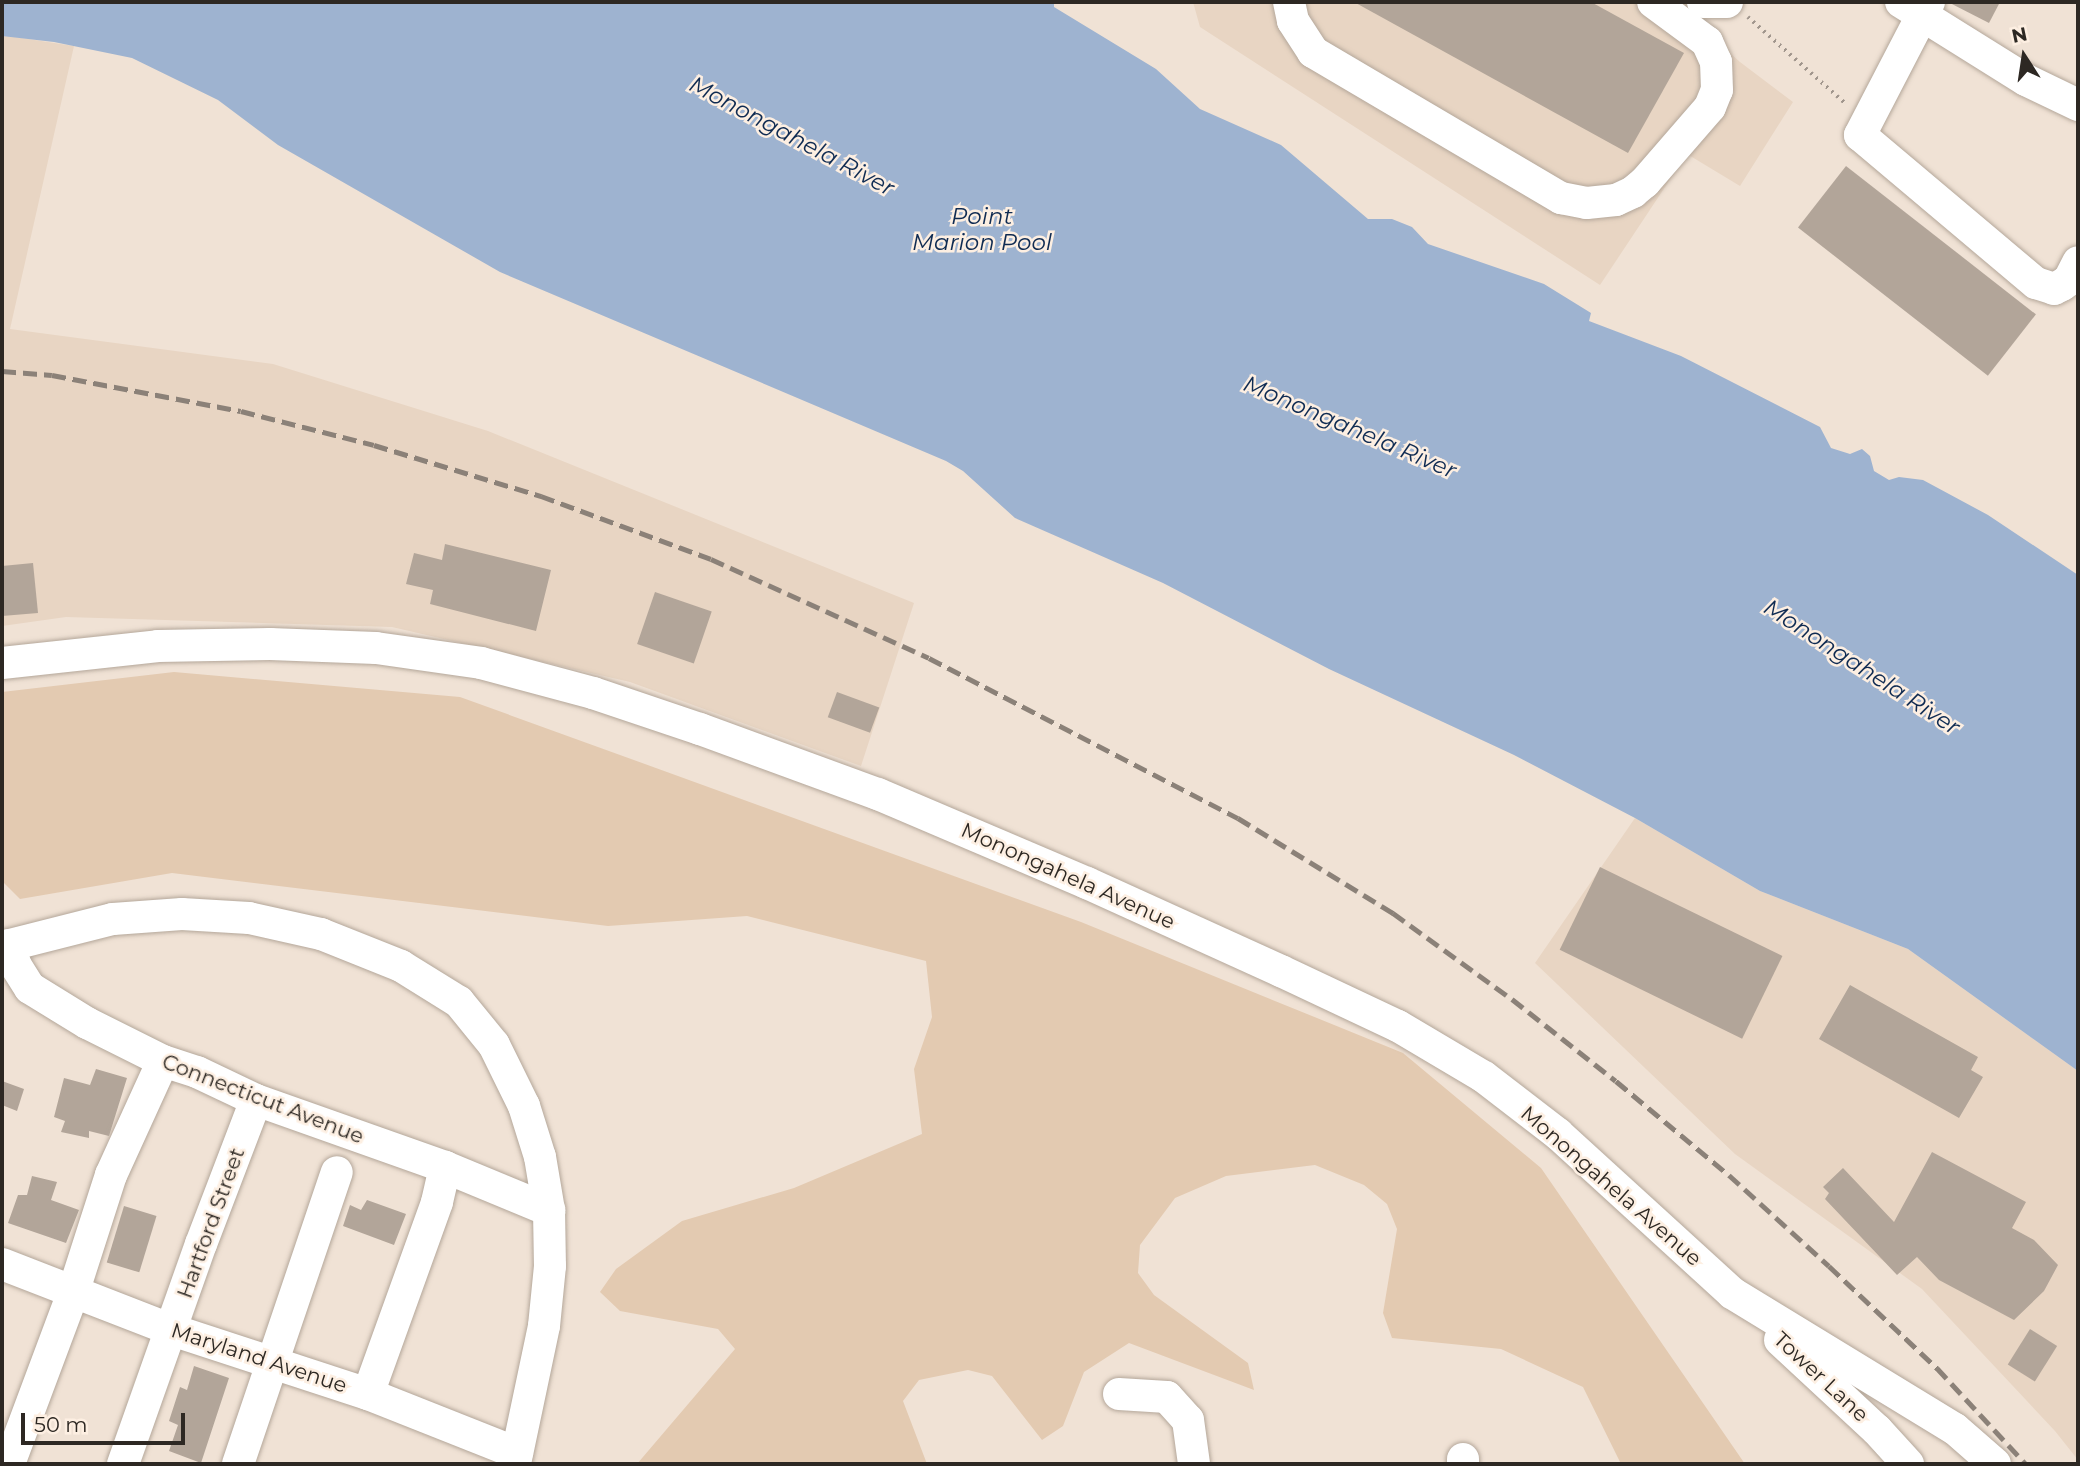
<!DOCTYPE html>
<style>
body{margin:0}
#map{position:relative;width:2080px;height:1466px;overflow:hidden;background:#f0e2d5;font-family:Montserrat,sans-serif}
div>[style]{position:absolute}
.built>*{inset:0;background:#e8d5c3}
.green>*{inset:0;background:#e3cab1}
.water>*{inset:0;background:#9eb3d0}
.building>*{inset:0;background:#b2a599;transform-origin:0 0}
.path>*{height:3.5px;margin-top:-1.75px;transform-origin:0;background:repeating-linear-gradient(90deg,#a1968d 0 2px,transparent 0 7px)}
.roads{filter:drop-shadow(0 0 2px #b4a79a) drop-shadow(0 0 2px #b4a79a)}
.minor>*{height:32px;margin:-16px;padding:0 16px;transform-origin:16px;border-radius:16px;background:#fff}
.rail>*{height:5px;margin-top:-2.5px;transform-origin:0;background:repeating-linear-gradient(90deg,#8b8178 0 14px,transparent 0 21px)}
span{translate:-50% -50%;white-space:nowrap;text-align:center;line-height:1.15;-webkit-text-stroke:5px #fdefe2;paint-order:stroke}
.street-label{font-size:21px;color:#2d2823}
.water-label{font-size:23px;color:#0f2b52;font-style:italic}
.frame{position:absolute;inset:0;border:4px solid #2d2823;pointer-events:none}
.north{position:absolute;left:1989px;top:21px;width:70px;height:70px;-webkit-text-stroke:5px #fdefe2;paint-order:stroke;rotate:348deg;font-size:19px;font-weight:700;line-height:28px;text-align:center;color:#2d2823}
.north::after{content:'';display:block;margin:auto;width:24px;height:32px;background:#2d2823;clip-path:polygon(50% 0,100% 100%,50% 72%,0 100%)}
.scale{position:absolute;left:21px;top:1413px;width:164px;height:32px;box-sizing:border-box;border:4px solid #2d2823;border-top:0;padding-left:9px;font-size:21px;line-height:24px;white-space:nowrap;color:#2d2823;-webkit-text-stroke:5px #fdefe2;paint-order:stroke}
</style>
<div id="map">
<div class="built">
<div style="clip-path:polygon(1193px 2px,1673px 2px,1740px 62px,1793px 102px,1740px 186px,1687px 154px,1600px 285px,1200px 27px)"></div>
<div style="clip-path:polygon(2px 35px,74px 46px,10px 329px,273px 364px,488px 431px,914px 603px,861px 766px,630px 682px,392px 627px,66px 617px,2px 626px)"></div>
<div style="clip-path:polygon(1635px 818px,1760px 891px,1908px 949px,2078px 1071px,2078px 1460px,2055px 1431px,1922px 1289px,1735px 1154px,1535px 963px)"></div>
</div>
<div class="green">
<div style="clip-path:polygon(174px 672px,460px 697px,1081px 922px,1403px 1053px,1541px 1168px,1745px 1464px,1621px 1464px,1583px 1387px,1501px 1349px,1392px 1338px,1383px 1313px,1397px 1229px,1387px 1204px,1364px 1185px,1315px 1165px,1226px 1176px,1175px 1198px,1140px 1245px,1138px 1273px,1154px 1295px,1248px 1363px,1254px 1390px,1129px 1343px,1084px 1372px,1063px 1426px,1042px 1440px,992px 1376px,968px 1370px,919px 1380px,903px 1401px,927px 1464px,637px 1464px,735px 1349px,718px 1329px,620px 1311px,600px 1292px,616px 1269px,682px 1221px,794px 1188px,922px 1134px,914px 1069px,932px 1017px,926px 961px,747px 916px,608px 926px,172px 873px,20px 899px,2px 881px,2px 692px)"></div>
</div>
<div class="water">
<div style="clip-path:polygon(2px 2px,1054px 2px,1054px 7px,1156px 69px,1200px 109px,1281px 145px,1368px 219px,1392px 219px,1412px 227px,1428px 244px,1544px 284px,1591px 313px,1589px 321px,1681px 356px,1820px 427px,1831px 448px,1850px 454px,1862px 449px,1870px 456px,1874px 471px,1889px 480px,1899px 477px,1923px 480px,1988px 515px,2078px 575px,2078px 1071px,1908px 949px,1760px 891px,1635px 818px,1514px 755px,1329px 669px,1163px 583px,1015px 518px,963px 471px,946px 461px,500px 272px,278px 145px,218px 100px,132px 58px,54px 42px,2px 36px)"></div>
</div>
<div class="building">
<div style="clip-path:polygon(1354px 2px,1591px 2px,1684px 53px,1628px 153px)"></div>
<div style="clip-path:polygon(1948px 2px,2000px 2px,1989px 23px)"></div>
<div style="left:1846px;top:166px;width:241px;height:78px;rotate:38deg"></div>
<div style="clip-path:polygon(445px 544px,551px 570px,536px 631px,430px 604px,433px 590px,406px 584px,414px 553px,442px 560px)"></div>
<div style="clip-path:polygon(33px 563px,38px 613px,2px 616px,2px 566px)"></div>
<div style="left:655px;top:592px;width:60px;height:55px;rotate:19deg"></div>
<div style="left:837px;top:692px;width:45px;height:27px;rotate:20deg"></div>
<div style="left:1600px;top:867px;width:203px;height:92px;rotate:26deg"></div>
<div style="clip-path:polygon(1850px 985px,1978px 1057px,1971px 1070px,1983px 1077px,1959px 1118px,1819px 1039px)"></div>
<div style="clip-path:polygon(96px 1069px,127px 1078px,109px 1136px,89px 1131px,89px 1138px,61px 1132px,65px 1121px,54px 1117px,64px 1078px,90px 1085px)"></div>
<div style="clip-path:polygon(2px 1081px,24px 1089px,17px 1111px,2px 1105px)"></div>
<div style="clip-path:polygon(1932px 1152px,2026px 1202px,2012px 1228px,2034px 1240px,2058px 1265px,2044px 1291px,2014px 1320px,1939px 1280px,1917px 1257px,1897px 1275px,1825px 1199px,1829px 1193px,1823px 1187px,1843px 1168px,1894px 1222px)"></div>
<div style="clip-path:polygon(32px 1176px,57px 1182px,51px 1200px,79px 1210px,66px 1243px,8px 1223px,18px 1195px,27px 1195px)"></div>
<div style="clip-path:polygon(367px 1200px,406px 1214px,394px 1245px,343px 1226px,350px 1205px,361px 1210px)"></div>
<div style="left:124px;top:1206px;width:34px;height:59px;rotate:17deg"></div>
<div style="left:2030px;top:1329px;width:32px;height:42px;rotate:32deg"></div>
<div style="clip-path:polygon(194px 1366px,229px 1378px,201px 1463px,169px 1451px,178px 1425px,169px 1421px,180px 1387px,187px 1390px)"></div>
</div>
<div class="path">
<div style="left:1748px;top:17px;width:132px;rotate:41.6deg"></div>
</div>
<div class="roads">
<div class="minor">
<div style="left:1289px;top:2px;width:19px;rotate:78deg"></div>
<div style="left:1293px;top:21px;width:37px;rotate:57deg"></div>
<div style="left:1313px;top:52px;width:288px;rotate:30.5deg"></div>
<div style="left:1561px;top:198px;width:26px;rotate:11deg"></div>
<div style="left:1587px;top:203px;width:29px;rotate:-6deg"></div>
<div style="left:1616px;top:200px;width:19px;rotate:-25deg"></div>
<div style="left:1633px;top:192px;width:16px;rotate:-40deg"></div>
<div style="left:1645px;top:182px;width:99px;rotate:-49.1deg"></div>
<div style="left:1710px;top:107px;width:18px;rotate:-68deg"></div>
<div style="left:1717px;top:90px;width:28px;rotate:-92deg"></div>
<div style="left:1716px;top:62px;width:22px;rotate:-114deg"></div>
<div style="left:1707px;top:42px;width:67px;rotate:-143.5deg"></div>
<div style="left:1703px;top:2px;width:24px"></div>
<div style="left:1901px;top:2px;width:147px;rotate:32deg"></div>
<div style="left:2026px;top:80px;width:58px;rotate:25.7deg"></div>
<div style="left:1929px;top:2px;width:150px;rotate:117.4deg"></div>
<div style="left:1860px;top:135px;width:230px;rotate:40.1deg"></div>
<div style="left:2036px;top:283px;width:19px;rotate:18deg"></div>
<div style="left:2054px;top:289px;width:9px;rotate:-27deg"></div>
<div style="left:2062px;top:285px;width:9px;rotate:-36deg"></div>
<div style="left:2069px;top:280px;width:20px;rotate:-63deg"></div>
<div style="left:2px;top:663px;width:157px;rotate:-6.2deg"></div>
<div style="left:158px;top:646px;width:112px;rotate:-1deg"></div>
<div style="left:270px;top:644px;width:106px;rotate:2.2deg"></div>
<div style="left:376px;top:648px;width:106px;rotate:8.1deg"></div>
<div style="left:481px;top:663px;width:116px;rotate:15deg"></div>
<div style="left:593px;top:693px;width:113px;rotate:18.6deg"></div>
<div style="left:700px;top:729px;width:189px;rotate:20.1deg"></div>
<div style="left:878px;top:794px;width:227px;rotate:23.1deg"></div>
<div style="left:1087px;top:883px;width:213px;rotate:24.4deg"></div>
<div style="left:1281px;top:971px;width:129px;rotate:25.2deg"></div>
<div style="left:1398px;top:1026px;width:100px;rotate:30.7deg"></div>
<div style="left:1484px;top:1077px;width:93px;rotate:37.6deg"></div>
<div style="left:1558px;top:1134px;width:236px;rotate:42.4deg"></div>
<div style="left:1732px;top:1293px;width:261px;rotate:31.4deg"></div>
<div style="left:1955px;top:1429px;width:53px;rotate:41.2deg"></div>
<div style="left:9px;top:945px;width:22px;rotate:72deg"></div>
<div style="left:16px;top:966px;width:26px;rotate:58deg"></div>
<div style="left:30px;top:988px;width:67px;rotate:31.6deg"></div>
<div style="left:87px;top:1023px;width:85px;rotate:26.6deg"></div>
<div style="left:163px;top:1061px;width:36px;rotate:18deg"></div>
<div style="left:197px;top:1072px;width:65px;rotate:25.4deg"></div>
<div style="left:256px;top:1100px;width:201px;rotate:19.5deg"></div>
<div style="left:445px;top:1167px;width:113px;rotate:22.5deg"></div>
<div style="left:2px;top:947px;width:114px;rotate:-14.2deg"></div>
<div style="left:113px;top:919px;width:69px;rotate:-4.1deg"></div>
<div style="left:182px;top:914px;width:67px;rotate:3.4deg"></div>
<div style="left:249px;top:918px;width:74px;rotate:12.5deg"></div>
<div style="left:321px;top:934px;width:86px;rotate:21.8deg"></div>
<div style="left:401px;top:966px;width:68px;rotate:31.8deg"></div>
<div style="left:459px;top:1002px;width:55px;rotate:50.9deg"></div>
<div style="left:494px;top:1045px;width:68px;rotate:63.8deg"></div>
<div style="left:524px;top:1106px;width:53px;rotate:72.6deg"></div>
<div style="left:540px;top:1157px;width:54px;rotate:80.4deg"></div>
<div style="left:549px;top:1210px;width:56px;rotate:89deg"></div>
<div style="left:550px;top:1266px;width:60px;rotate:95.7deg"></div>
<div style="left:544px;top:1326px;width:141px;rotate:101.9deg"></div>
<div style="left:2px;top:1264px;width:182px;rotate:21.2deg"></div>
<div style="left:172px;top:1330px;width:206px;rotate:18.1deg"></div>
<div style="left:368px;top:1394px;width:160px;rotate:21.6deg"></div>
<div style="left:1780px;top:1340px;width:132px;rotate:42.9deg"></div>
<div style="left:1877px;top:1430px;width:46px;rotate:47.6deg"></div>
<div style="left:368px;top:1394px;width:204px;rotate:-70.2deg"></div>
<div style="left:437px;top:1202px;width:36px;rotate:-77deg"></div>
<div style="left:1119px;top:1394px;width:48px;rotate:3.6deg"></div>
<div style="left:1167px;top:1397px;width:31px;rotate:48deg"></div>
<div style="left:1188px;top:1420px;width:44px;rotate:82.2deg"></div>
<div style="left:1463px;top:1459px;width:5px;rotate:90deg"></div>
<div style="left:9px;top:1464px;width:186px;rotate:-69.5deg"></div>
<div style="left:74px;top:1290px;width:121px;rotate:-72.2deg"></div>
<div style="left:111px;top:1175px;width:125px;rotate:-65.5deg"></div>
<div style="left:123px;top:1464px;width:233px;rotate:-70.5deg"></div>
<div style="left:201px;top:1244px;width:154px;rotate:-69.1deg"></div>
<div style="left:238px;top:1464px;width:308px;rotate:-71.3deg"></div>
</div>
</div>
<div class="rail">
<div style="left:2px;top:371px;width:50px;rotate:4.6deg"></div>
<div style="left:52px;top:375px;width:192px;rotate:10.8deg"></div>
<div style="left:241px;top:411px;width:137px;rotate:14.3deg"></div>
<div style="left:374px;top:445px;width:175px;rotate:17deg"></div>
<div style="left:541px;top:496px;width:181px;rotate:20.3deg"></div>
<div style="left:711px;top:559px;width:239px;rotate:24.4deg"></div>
<div style="left:929px;top:658px;width:348px;rotate:27.4deg"></div>
<div style="left:1238px;top:818px;width:182px;rotate:31.5deg"></div>
<div style="left:1393px;top:913px;width:147px;rotate:35.9deg"></div>
<div style="left:1512px;top:999px;width:132px;rotate:38.3deg"></div>
<div style="left:1616px;top:1081px;width:147px;rotate:39.8deg"></div>
<div style="left:1729px;top:1175px;width:135px;rotate:42.3deg"></div>
<div style="left:1829px;top:1266px;width:149px;rotate:43.4deg"></div>
<div style="left:1937px;top:1368px;width:131px;rotate:47.2deg"></div>
</div>
<div class="street-label">
<span style="left:1068px;top:876px;rotate:24deg">Monongahela Avenue</span>
<span style="left:263px;top:1099px;rotate:21deg">Connecticut Avenue</span>
<span style="left:1611px;top:1186px;rotate:41deg">Monongahela Avenue</span>
<span style="left:211px;top:1223px;rotate:-70deg">Hartford Street</span>
<span style="left:259px;top:1358px;rotate:18deg">Maryland Avenue</span>
<span style="left:1821px;top:1377px;rotate:43deg">Tower Lane</span>
</div>
<div class="water-label">
<span style="left:792px;top:136px;rotate:28deg">Monongahela River</span>
<span style="left:982px;top:229px">Point<br>Marion Pool</span>
<span style="left:1350px;top:427px;rotate:23deg">Monongahela River</span>
<span style="left:1862px;top:667px;rotate:33deg">Monongahela River</span>
</div>
<div class="frame"></div>
<div class="north">N</div>
<div class="scale">50 m</div>
</div>
